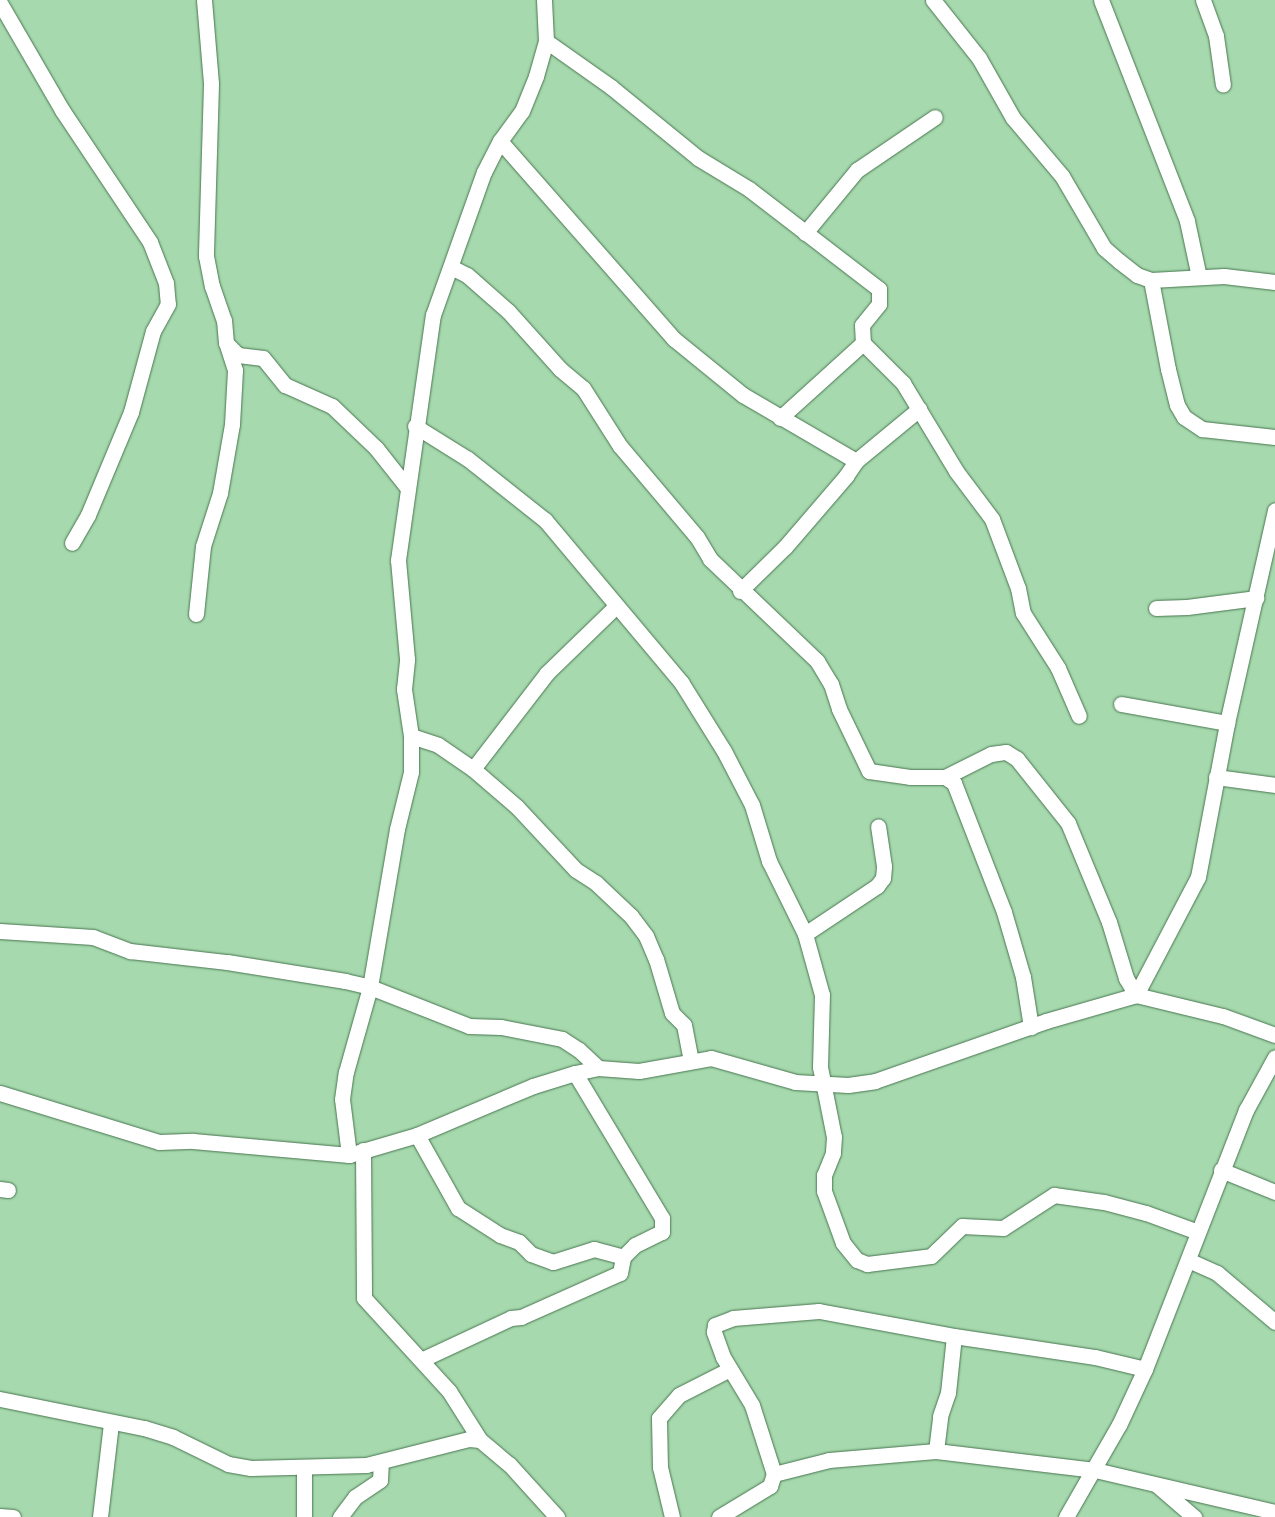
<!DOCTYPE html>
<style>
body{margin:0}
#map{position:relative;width:1275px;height:1517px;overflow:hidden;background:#a7d9ae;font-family:"IBM Plex Serif",serif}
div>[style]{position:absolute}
.roads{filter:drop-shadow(0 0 1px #487650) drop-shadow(0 0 1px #487650)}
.minor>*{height:15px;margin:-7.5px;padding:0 7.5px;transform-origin:7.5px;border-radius:7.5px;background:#fff}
span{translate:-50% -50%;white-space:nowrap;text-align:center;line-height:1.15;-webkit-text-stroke:5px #daf3dd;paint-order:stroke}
</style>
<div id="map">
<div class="roads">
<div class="minor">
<div style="left:204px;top:0;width:84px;rotate:85.2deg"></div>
<div style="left:211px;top:84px;width:172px;rotate:91.7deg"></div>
<div style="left:206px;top:256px;width:31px;rotate:79deg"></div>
<div style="left:212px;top:286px;width:36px;rotate:71deg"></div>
<div style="left:224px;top:320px;width:23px;rotate:85deg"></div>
<div style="left:226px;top:343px;width:17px;rotate:45deg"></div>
<div style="left:238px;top:355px;width:25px;rotate:7deg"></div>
<div style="left:263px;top:358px;width:35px;rotate:51deg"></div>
<div style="left:285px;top:385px;width:51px;rotate:24.1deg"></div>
<div style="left:332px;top:406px;width:61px;rotate:43.7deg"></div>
<div style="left:376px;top:448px;width:48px;rotate:51.7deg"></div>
<div style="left:933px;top:0;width:74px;rotate:51.6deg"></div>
<div style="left:979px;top:58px;width:69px;rotate:60.5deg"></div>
<div style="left:1013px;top:118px;width:76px;rotate:49.8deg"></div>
<div style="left:1062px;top:176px;width:83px;rotate:59.7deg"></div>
<div style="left:1104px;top:248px;width:20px;rotate:41deg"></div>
<div style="left:1119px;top:261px;width:23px;rotate:38deg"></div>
<div style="left:1137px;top:275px;width:15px;rotate:20deg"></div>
<div style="left:1151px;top:280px;width:73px;rotate:-3.1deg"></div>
<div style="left:1224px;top:276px;width:51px;rotate:6.7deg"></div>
<div style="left:1101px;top:0;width:237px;rotate:68.7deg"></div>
<div style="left:1187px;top:221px;width:57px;rotate:77.9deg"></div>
<div style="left:1203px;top:0;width:38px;rotate:70deg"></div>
<div style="left:1216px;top:36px;width:49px;rotate:81.9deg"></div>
<div style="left:0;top:3px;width:124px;rotate:59.9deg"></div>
<div style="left:62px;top:110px;width:159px;rotate:56.3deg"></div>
<div style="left:150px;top:242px;width:44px;rotate:68.7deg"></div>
<div style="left:166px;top:283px;width:21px;rotate:85deg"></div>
<div style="left:168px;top:304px;width:31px;rotate:119deg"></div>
<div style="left:153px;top:331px;width:84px;rotate:105.2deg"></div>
<div style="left:131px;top:412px;width:112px;rotate:112.7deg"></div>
<div style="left:88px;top:515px;width:32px;rotate:120deg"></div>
<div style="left:546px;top:41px;width:80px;rotate:35.3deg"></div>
<div style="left:611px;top:87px;width:112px;rotate:39.2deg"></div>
<div style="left:698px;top:158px;width:60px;rotate:31.3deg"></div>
<div style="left:749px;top:189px;width:164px;rotate:37.6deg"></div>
<div style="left:879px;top:289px;width:15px;rotate:90deg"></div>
<div style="left:879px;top:304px;width:27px;rotate:129deg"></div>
<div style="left:862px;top:325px;width:18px;rotate:87deg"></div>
<div style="left:863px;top:343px;width:57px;rotate:45deg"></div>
<div style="left:903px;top:383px;width:103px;rotate:58.9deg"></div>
<div style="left:956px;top:471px;width:60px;rotate:53.1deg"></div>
<div style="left:992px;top:519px;width:74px;rotate:69.4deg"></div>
<div style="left:1018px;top:588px;width:25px;rotate:79deg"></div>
<div style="left:1023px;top:613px;width:65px;rotate:57.5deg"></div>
<div style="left:1058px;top:668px;width:52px;rotate:66.4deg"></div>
<div style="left:500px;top:141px;width:264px;rotate:48.7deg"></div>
<div style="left:674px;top:339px;width:89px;rotate:39.1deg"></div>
<div style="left:743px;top:395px;width:131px;rotate:30.3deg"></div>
<div style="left:856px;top:461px;width:82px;rotate:-39.5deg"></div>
<div style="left:805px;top:233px;width:82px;rotate:-50.5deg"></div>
<div style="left:857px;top:170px;width:94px;rotate:-34.2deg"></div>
<div style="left:451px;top:267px;width:18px;rotate:27deg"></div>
<div style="left:467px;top:275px;width:55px;rotate:41.3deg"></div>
<div style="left:508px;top:311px;width:78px;rotate:48.1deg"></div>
<div style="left:560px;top:369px;width:30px;rotate:40deg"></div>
<div style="left:583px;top:388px;width:69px;rotate:57.5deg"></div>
<div style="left:620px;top:446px;width:119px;rotate:49.8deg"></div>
<div style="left:697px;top:537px;width:26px;rotate:59deg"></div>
<div style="left:710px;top:559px;width:148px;rotate:43.6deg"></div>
<div style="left:817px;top:661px;width:27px;rotate:59deg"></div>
<div style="left:831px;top:684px;width:26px;rotate:72deg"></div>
<div style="left:839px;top:709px;width:69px;rotate:64.2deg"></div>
<div style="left:869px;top:771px;width:41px;rotate:8.3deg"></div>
<div style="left:910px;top:777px;width:35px"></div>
<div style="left:945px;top:777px;width:11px;rotate:34deg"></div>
<div style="left:954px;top:783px;width:138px;rotate:68.8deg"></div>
<div style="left:1004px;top:912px;width:68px;rotate:73.7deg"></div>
<div style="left:1023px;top:977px;width:51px;rotate:80.9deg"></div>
<div style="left:1151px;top:280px;width:91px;rotate:79.2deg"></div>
<div style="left:1168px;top:369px;width:37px;rotate:76deg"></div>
<div style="left:1177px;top:405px;width:14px;rotate:60deg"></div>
<div style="left:1184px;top:417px;width:22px;rotate:34deg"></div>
<div style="left:1202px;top:429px;width:73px;rotate:6.3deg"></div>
<div style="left:780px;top:418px;width:112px;rotate:-42.1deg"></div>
<div style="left:415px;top:426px;width:62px;rotate:31.9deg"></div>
<div style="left:468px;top:459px;width:98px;rotate:38.4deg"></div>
<div style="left:545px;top:520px;width:212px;rotate:50deg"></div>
<div style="left:681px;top:682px;width:81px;rotate:58.1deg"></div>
<div style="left:724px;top:751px;width:61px;rotate:62.6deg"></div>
<div style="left:752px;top:805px;width:59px;rotate:73.1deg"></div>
<div style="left:769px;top:861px;width:81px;rotate:63.7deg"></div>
<div style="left:805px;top:934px;width:63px;rotate:74.4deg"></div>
<div style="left:822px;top:995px;width:72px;rotate:91.6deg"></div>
<div style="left:820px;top:1067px;width:71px;rotate:78.7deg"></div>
<div style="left:834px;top:1137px;width:16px;rotate:94deg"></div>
<div style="left:833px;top:1153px;width:24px;rotate:112deg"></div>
<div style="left:824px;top:1175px;width:16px;rotate:90deg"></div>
<div style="left:824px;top:1191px;width:55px;rotate:69.9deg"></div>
<div style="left:843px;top:1243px;width:22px;rotate:51deg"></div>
<div style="left:857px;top:1260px;width:11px;rotate:22deg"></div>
<div style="left:867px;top:1264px;width:64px;rotate:-7.1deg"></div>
<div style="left:931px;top:1256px;width:43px;rotate:-44.1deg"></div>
<div style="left:962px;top:1226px;width:41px;rotate:2.8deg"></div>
<div style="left:1003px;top:1228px;width:61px;rotate:-32.9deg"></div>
<div style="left:1054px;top:1195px;width:50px;rotate:8deg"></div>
<div style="left:1104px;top:1202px;width:43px;rotate:14.7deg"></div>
<div style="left:1146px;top:1213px;width:55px;rotate:20.1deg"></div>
<div style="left:740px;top:591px;width:63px;rotate:-44.4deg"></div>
<div style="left:785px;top:547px;width:94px;rotate:-49.3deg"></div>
<div style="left:846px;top:476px;width:18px;rotate:-56deg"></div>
<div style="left:1156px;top:608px;width:31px;rotate:-2deg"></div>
<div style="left:1187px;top:607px;width:70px;rotate:-7.4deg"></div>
<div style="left:196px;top:614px;width:68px;rotate:-84.1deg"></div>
<div style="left:203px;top:546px;width:56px;rotate:-72.2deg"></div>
<div style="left:220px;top:493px;width:70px;rotate:-80.1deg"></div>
<div style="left:232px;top:424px;width:54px;rotate:-86.8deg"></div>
<div style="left:235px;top:370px;width:25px;rotate:-108deg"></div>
<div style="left:1121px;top:704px;width:108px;rotate:10.2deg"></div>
<div style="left:411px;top:736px;width:28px;rotate:18deg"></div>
<div style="left:438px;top:745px;width:42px;rotate:34.4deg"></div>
<div style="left:473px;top:769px;width:58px;rotate:40.8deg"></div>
<div style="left:517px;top:807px;width:86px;rotate:46.9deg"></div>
<div style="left:576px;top:870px;width:24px;rotate:33deg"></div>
<div style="left:596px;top:883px;width:48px;rotate:43.3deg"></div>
<div style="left:631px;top:916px;width:25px;rotate:53deg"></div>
<div style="left:646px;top:936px;width:25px;rotate:67deg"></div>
<div style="left:656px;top:959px;width:56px;rotate:73.5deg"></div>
<div style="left:672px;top:1013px;width:17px;rotate:45deg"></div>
<div style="left:684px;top:1025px;width:36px;rotate:79deg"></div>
<div style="left:473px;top:769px;width:121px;rotate:-52.4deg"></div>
<div style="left:547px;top:673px;width:95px;rotate:-44.1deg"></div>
<div style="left:945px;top:777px;width:51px;rotate:-26.6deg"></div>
<div style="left:991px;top:754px;width:15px;rotate:-8deg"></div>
<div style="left:1006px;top:752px;width:13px;rotate:32deg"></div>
<div style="left:1017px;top:759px;width:82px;rotate:51.4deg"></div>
<div style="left:1068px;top:823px;width:107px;rotate:67.5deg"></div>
<div style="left:1109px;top:922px;width:59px;rotate:73.1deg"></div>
<div style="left:1126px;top:978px;width:20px;rotate:60deg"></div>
<div style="left:1216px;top:777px;width:60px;rotate:7.7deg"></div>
<div style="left:0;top:931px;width:93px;rotate:3.7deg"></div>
<div style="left:93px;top:937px;width:40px;rotate:21deg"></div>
<div style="left:130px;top:951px;width:98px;rotate:6.5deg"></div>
<div style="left:227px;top:962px;width:120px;rotate:9.1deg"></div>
<div style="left:345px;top:981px;width:26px;rotate:13deg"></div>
<div style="left:370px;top:987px;width:106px;rotate:21.5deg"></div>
<div style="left:469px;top:1026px;width:32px;rotate:2deg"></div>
<div style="left:501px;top:1027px;width:62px;rotate:11.1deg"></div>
<div style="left:562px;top:1039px;width:20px;rotate:33deg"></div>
<div style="left:579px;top:1050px;width:26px;rotate:43deg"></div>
<div style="left:805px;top:934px;width:87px;rotate:-33.7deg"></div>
<div style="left:877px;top:886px;width:10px;rotate:-53deg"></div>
<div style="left:883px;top:878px;width:12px;rotate:-85deg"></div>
<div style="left:884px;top:866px;width:40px;rotate:-98.5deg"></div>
<div style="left:1136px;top:995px;width:133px;rotate:-62.3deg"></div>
<div style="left:1198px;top:877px;width:157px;rotate:-79.3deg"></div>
<div style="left:1227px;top:723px;width:218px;rotate:-77.3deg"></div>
<div style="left:0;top:1093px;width:166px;rotate:17.1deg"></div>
<div style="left:159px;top:1142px;width:34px;rotate:-2deg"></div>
<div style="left:193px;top:1141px;width:157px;rotate:5.1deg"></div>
<div style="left:349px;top:1155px;width:71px;rotate:-16.4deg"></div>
<div style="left:417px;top:1135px;width:126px;rotate:-22.9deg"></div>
<div style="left:533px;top:1086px;width:44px;rotate:-17.2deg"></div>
<div style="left:575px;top:1073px;width:24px;rotate:-12deg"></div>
<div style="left:598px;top:1068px;width:41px;rotate:4.2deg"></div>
<div style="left:639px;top:1071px;width:73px;rotate:-10.2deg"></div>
<div style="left:711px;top:1058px;width:87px;rotate:15.9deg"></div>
<div style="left:795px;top:1082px;width:53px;rotate:3.2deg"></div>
<div style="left:848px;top:1085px;width:27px;rotate:-8deg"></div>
<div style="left:875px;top:1081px;width:181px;rotate:-19.3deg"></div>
<div style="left:1046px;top:1021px;width:94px;rotate:-16.1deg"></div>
<div style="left:1136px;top:995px;width:89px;rotate:13.6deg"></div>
<div style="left:1223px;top:1016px;width:55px;rotate:20.1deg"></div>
<div style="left:417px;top:1135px;width:84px;rotate:60.7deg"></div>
<div style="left:458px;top:1208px;width:50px;rotate:32.7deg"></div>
<div style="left:500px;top:1235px;width:20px;rotate:20deg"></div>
<div style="left:519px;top:1242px;width:17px;rotate:45deg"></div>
<div style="left:531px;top:1254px;width:23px;rotate:20deg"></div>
<div style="left:553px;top:1262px;width:43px;rotate:-17.6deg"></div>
<div style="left:594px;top:1249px;width:30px;rotate:15deg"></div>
<div style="left:363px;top:1150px;width:148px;rotate:89.6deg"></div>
<div style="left:364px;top:1298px;width:126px;rotate:47.6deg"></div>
<div style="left:449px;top:1391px;width:58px;rotate:57.7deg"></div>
<div style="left:349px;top:1155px;width:56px;rotate:-97.1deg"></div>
<div style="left:342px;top:1099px;width:27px;rotate:-82deg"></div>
<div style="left:346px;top:1072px;width:88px;rotate:-74.2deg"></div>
<div style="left:370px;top:987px;width:160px;rotate:-80.3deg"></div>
<div style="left:397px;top:829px;width:59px;rotate:-76.2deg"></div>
<div style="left:411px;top:772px;width:36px;rotate:-90deg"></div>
<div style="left:411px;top:736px;width:48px;rotate:-98.5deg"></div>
<div style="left:404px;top:689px;width:30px;rotate:-84deg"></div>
<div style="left:407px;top:659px;width:99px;rotate:-95.2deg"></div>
<div style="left:398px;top:560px;width:247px;rotate:-81.9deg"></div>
<div style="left:433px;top:315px;width:152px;rotate:-70.4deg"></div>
<div style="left:484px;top:172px;width:35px;rotate:-63deg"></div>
<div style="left:500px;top:141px;width:37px;rotate:-54deg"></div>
<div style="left:522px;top:111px;width:38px;rotate:-68deg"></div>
<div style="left:536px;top:76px;width:36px;rotate:-74deg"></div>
<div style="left:546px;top:41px;width:41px;rotate:-92.8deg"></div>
<div style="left:1221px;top:1170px;width:58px;rotate:22.2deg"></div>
<div style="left:0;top:1189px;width:8px;rotate:7deg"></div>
<div style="left:1188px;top:1260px;width:32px;rotate:24deg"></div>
<div style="left:1217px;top:1273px;width:76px;rotate:40.2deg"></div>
<div style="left:423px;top:1359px;width:97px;rotate:-25deg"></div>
<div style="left:511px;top:1318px;width:10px;rotate:-6deg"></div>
<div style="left:521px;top:1317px;width:108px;rotate:-24deg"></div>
<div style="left:620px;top:1273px;width:16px;rotate:-79deg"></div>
<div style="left:623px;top:1257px;width:17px;rotate:-45deg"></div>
<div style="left:635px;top:1245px;width:30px;rotate:-26deg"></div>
<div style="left:662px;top:1232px;width:14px;rotate:-90deg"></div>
<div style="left:662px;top:1218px;width:169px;rotate:-121deg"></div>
<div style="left:0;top:1399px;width:147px;rotate:11.4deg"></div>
<div style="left:144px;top:1428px;width:30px;rotate:17deg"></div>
<div style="left:173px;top:1437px;width:61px;rotate:26.1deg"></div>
<div style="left:228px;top:1464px;width:23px;rotate:10deg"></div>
<div style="left:251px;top:1468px;width:115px;rotate:-1.5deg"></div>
<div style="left:366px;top:1465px;width:106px;rotate:-14.2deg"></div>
<div style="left:469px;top:1439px;width:11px;rotate:5deg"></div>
<div style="left:480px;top:1440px;width:38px;rotate:40deg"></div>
<div style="left:509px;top:1464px;width:72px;rotate:47.8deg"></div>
<div style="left:936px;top:1451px;width:35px;rotate:-83deg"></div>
<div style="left:940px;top:1416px;width:24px;rotate:-71deg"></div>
<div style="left:948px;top:1393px;width:57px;rotate:-84deg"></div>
<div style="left:304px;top:1467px;width:50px;rotate:90deg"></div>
<div style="left:774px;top:1474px;width:72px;rotate:-107.7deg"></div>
<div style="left:752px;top:1405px;width:56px;rotate:-121.1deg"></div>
<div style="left:723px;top:1357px;width:27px;rotate:-110deg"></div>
<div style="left:714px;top:1332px;width:7px;rotate:-82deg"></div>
<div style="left:715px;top:1325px;width:19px;rotate:-21deg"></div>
<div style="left:733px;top:1318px;width:86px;rotate:-4.7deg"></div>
<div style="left:819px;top:1311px;width:137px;rotate:10.5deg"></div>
<div style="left:954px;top:1336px;width:143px;rotate:8.5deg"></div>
<div style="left:1095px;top:1357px;width:51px;rotate:13.5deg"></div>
<div style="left:1158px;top:1486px;width:48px;rotate:40.7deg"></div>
<div style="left:0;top:1516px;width:13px;rotate:4deg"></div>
<div style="left:100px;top:1517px;width:95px;rotate:-83.3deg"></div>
<div style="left:340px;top:1517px;width:25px;rotate:-53deg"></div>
<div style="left:355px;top:1497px;width:30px;rotate:-34deg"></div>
<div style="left:380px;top:1480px;width:18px;rotate:-87deg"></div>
<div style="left:672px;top:1517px;width:51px;rotate:-103.5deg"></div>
<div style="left:660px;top:1467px;width:49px;rotate:-91.2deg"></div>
<div style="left:659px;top:1418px;width:30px;rotate:-49deg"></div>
<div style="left:679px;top:1395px;width:57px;rotate:-27deg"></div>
<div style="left:719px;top:1517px;width:60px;rotate:-31.3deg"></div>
<div style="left:770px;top:1486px;width:13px;rotate:-72deg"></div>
<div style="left:774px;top:1474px;width:57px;rotate:-14.3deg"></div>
<div style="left:829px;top:1460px;width:107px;rotate:-4.8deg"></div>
<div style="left:936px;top:1451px;width:160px;rotate:6.8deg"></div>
<div style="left:1095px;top:1470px;width:185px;rotate:13.1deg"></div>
<div style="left:1066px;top:1517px;width:106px;rotate:-60.1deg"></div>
<div style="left:1119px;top:1425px;width:62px;rotate:-65.1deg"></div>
<div style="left:1145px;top:1369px;width:278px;rotate:-68.7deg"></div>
<div style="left:1246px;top:1110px;width:60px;rotate:-61.3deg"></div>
</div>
</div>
</div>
